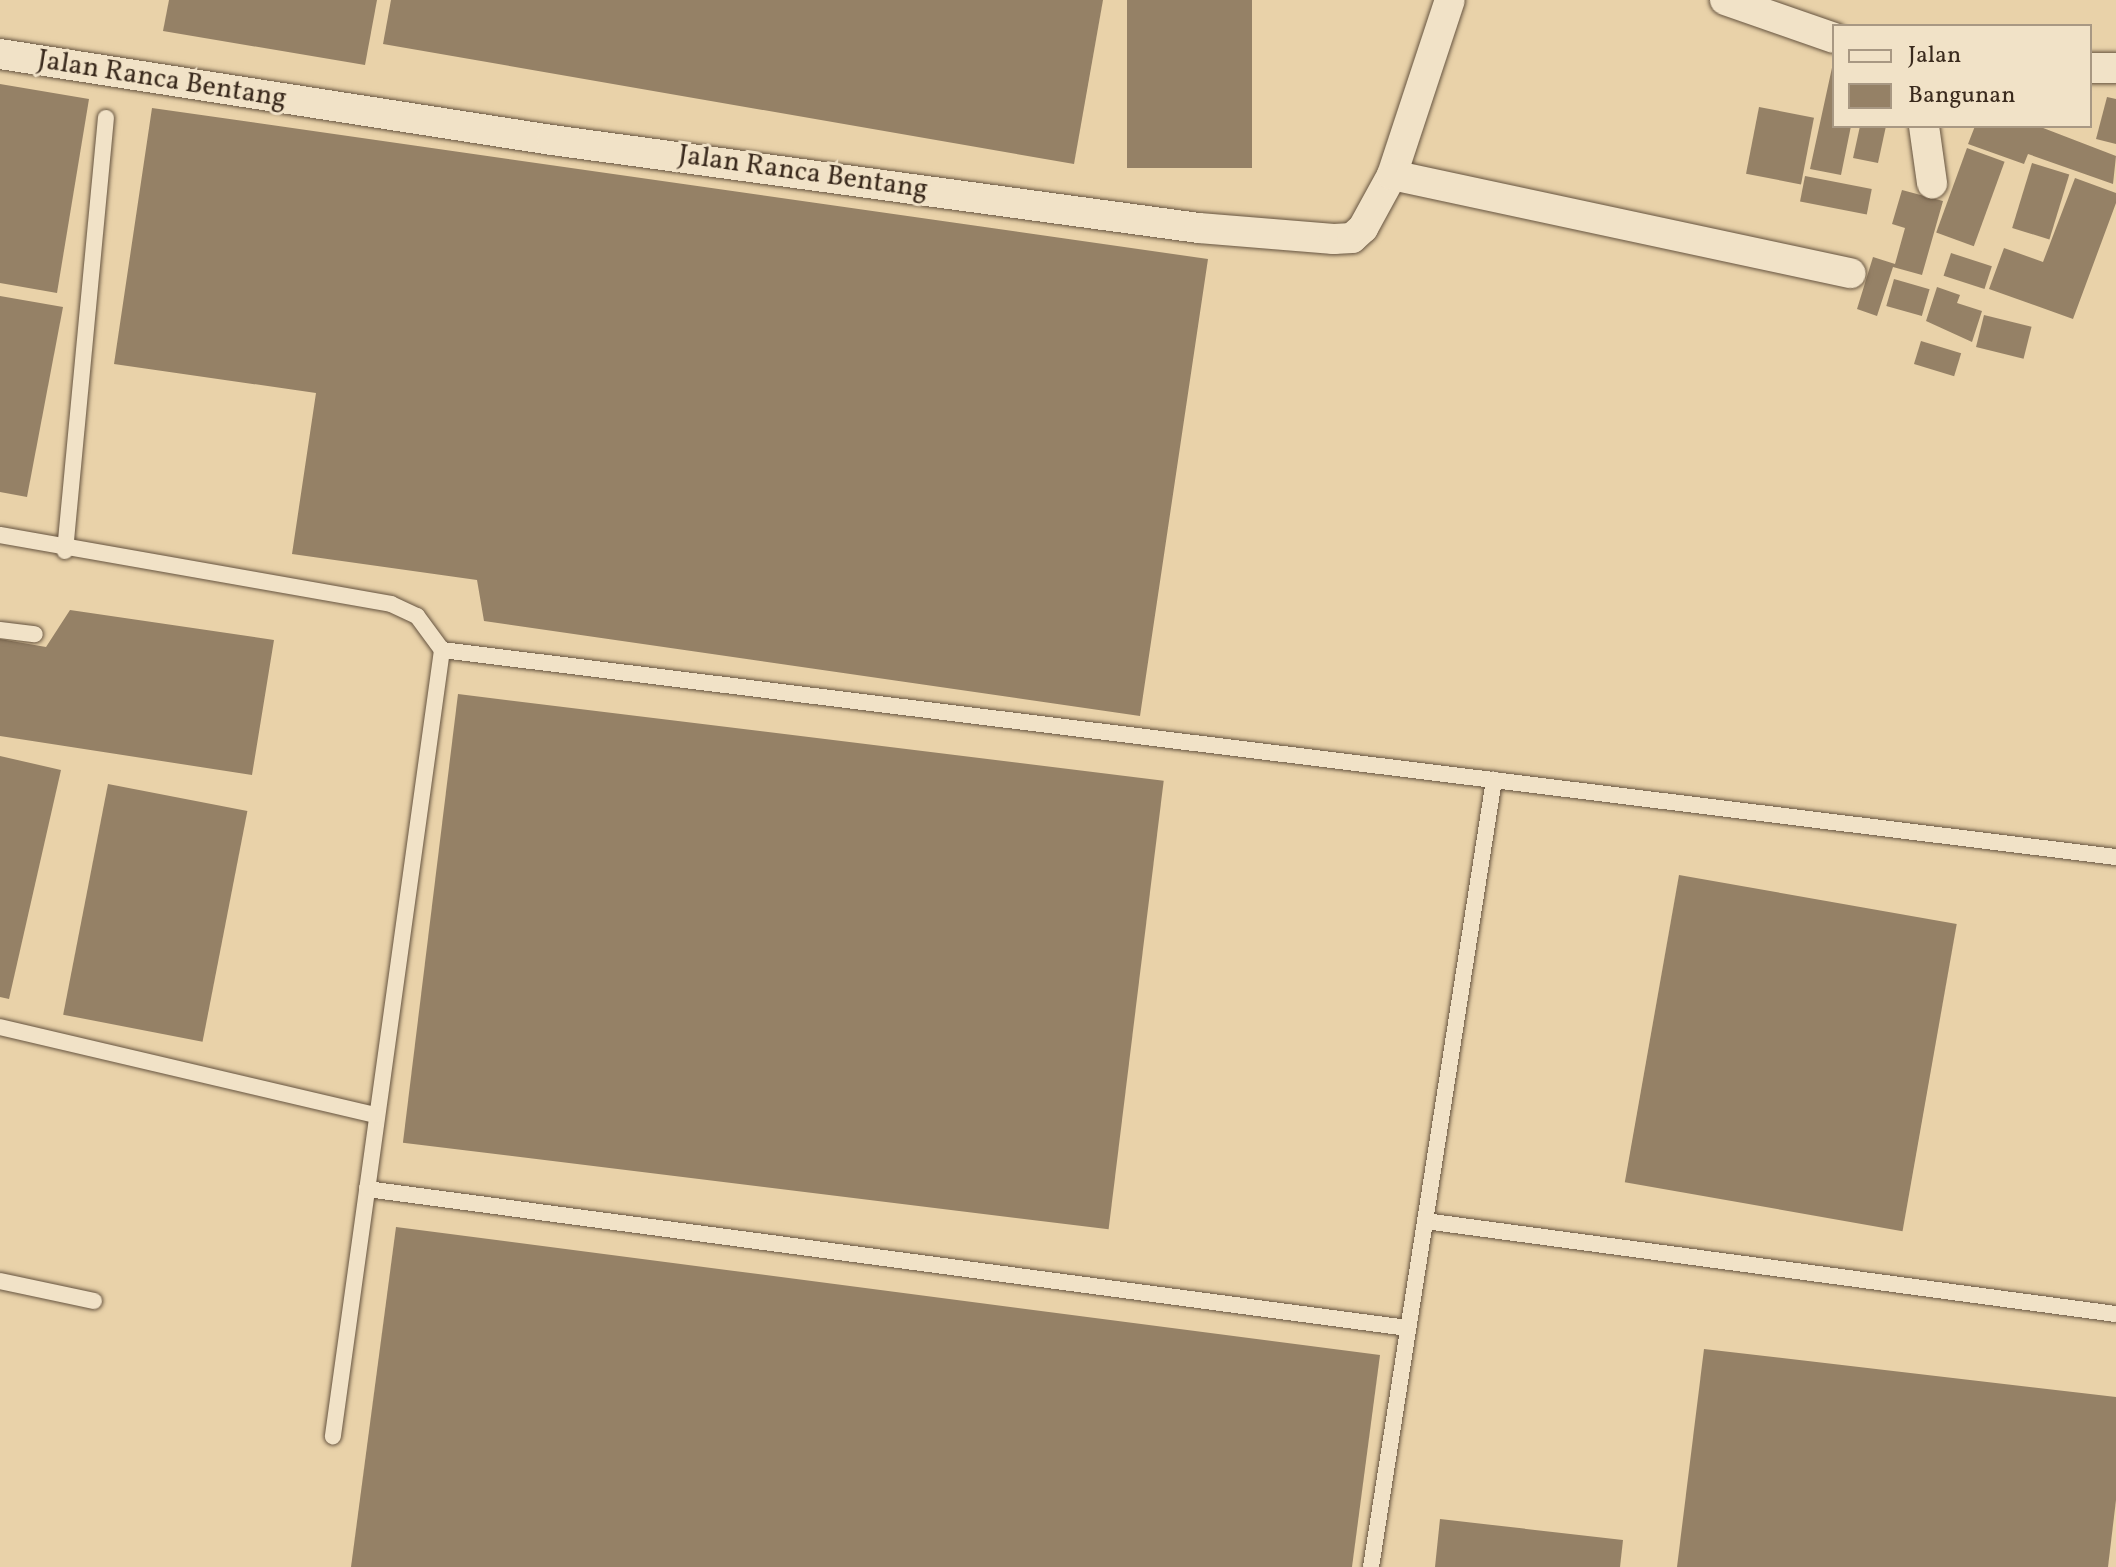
<!DOCTYPE html>
<style>
body{margin:0}
#map{position:relative;width:2116px;height:1567px;overflow:hidden;background:#e9d2a9;font-family:Vollkorn,serif}
div>[style]{position:absolute}
.building>*{inset:0;background:#958166;transform-origin:0 0}
.roads{filter:drop-shadow(0 0 2px #665440) drop-shadow(0 0 2px #665440)}
.service>*{height:16px;margin:-8px;padding:0 8px;transform-origin:8px;border-radius:8px;background:#f1e2c7}
.minor>*{height:30px;margin:-15px;padding:0 15px;transform-origin:15px;border-radius:15px;background:#f1e2c7}
span{translate:-50% -50%;white-space:nowrap;text-align:center;line-height:1.15;-webkit-text-stroke:6px #f1e2c7;paint-order:stroke}
.street-label{font-size:28px;color:#3a2a1d}
.legend{position:absolute;left:1832px;top:24px;width:260px;height:104px;box-sizing:border-box;background:#f1e2c7;border:2px solid #a89883;margin:0;padding:10px 14px;list-style:none;font-size:24px;color:#3a2a1d}
.legend li{display:flex;align-items:center;gap:16px;height:40px}
.legend b{width:40px;border:2px solid #a89883}
</style>
<div id="map">
<div class="building">
<div style="clip-path:polygon(169px 0,377px 0,365px 65px,163px 31px)"></div>
<div style="clip-path:polygon(391px 0,1103px 0,1074px 164px,383px 44px)"></div>
<div style="left:1127px;top:0;width:125px;height:168px"></div>
<div style="clip-path:polygon(1833px 63px,1834px 126px,1851px 126px,1841px 175px,1810px 169px)"></div>
<div style="clip-path:polygon(0 84px,89px 99px,57px 293px,0 283px)"></div>
<div style="clip-path:polygon(2107px 97px,2116px 99px,2116px 144px,2096px 139px)"></div>
<div style="left:1759px;top:107px;width:56px;height:68px;rotate:11deg"></div>
<div style="clip-path:polygon(152px 108px,1208px 259px,1140px 716px,484px 621px,477px 580px,292px 554px,316px 393px,114px 364px)"></div>
<div style="clip-path:polygon(1860px 126px,1886px 126px,1878px 163px,1853px 158px)"></div>
<div style="clip-path:polygon(1975px 126px,2038px 126px,2116px 156px,2113px 184px,2028px 154px,2024px 164px,1968px 144px)"></div>
<div style="left:1967px;top:148px;width:40px;height:90px;rotate:20deg"></div>
<div style="left:2032px;top:163px;width:39px;height:68px;rotate:17deg"></div>
<div style="left:1805px;top:176px;width:68px;height:26px;rotate:11deg"></div>
<div style="clip-path:polygon(2075px 178px,2116px 193px,2116px 203px,2073px 319px,1989px 289px,2004px 248px,2043px 262px)"></div>
<div style="clip-path:polygon(1902px 190px,1943px 201px,1922px 275px,1893px 267px,1877px 316px,1857px 309px,1873px 257px,1895px 264px,1905px 228px,1892px 224px)"></div>
<div style="left:1951px;top:253px;width:43px;height:24px;rotate:18deg"></div>
<div style="left:1894px;top:279px;width:37px;height:28px;rotate:16deg"></div>
<div style="clip-path:polygon(1937px 287px,1960px 295px,1957px 303px,1982px 311px,1972px 342px,1926px 321px)"></div>
<div style="clip-path:polygon(0 296px,63px 307px,27px 497px,0 492px)"></div>
<div style="left:1984px;top:315px;width:49px;height:33px;rotate:14deg"></div>
<div style="left:1921px;top:341px;width:42px;height:24px;rotate:17deg"></div>
<div style="clip-path:polygon(70px 610px,274px 640px,252px 775px,0 736px,0 639px,46px 647px)"></div>
<div style="left:458px;top:694px;width:711px;height:452px;rotate:7deg"></div>
<div style="clip-path:polygon(0 756px,61px 770px,9px 999px,0 997px)"></div>
<div style="left:108px;top:784px;width:142px;height:235px;rotate:11deg"></div>
<div style="left:1679px;top:875px;width:282px;height:312px;rotate:10deg"></div>
<div style="clip-path:polygon(396px 1227px,1380px 1355px,1352px 1567px,351px 1567px)"></div>
<div style="clip-path:polygon(1704px 1349px,2116px 1397px,2116px 1500px,2108px 1567px,1677px 1567px)"></div>
<div style="clip-path:polygon(1440px 1519px,1623px 1540px,1620px 1567px,1435px 1567px)"></div>
</div>
<div class="roads">
<div class="service">
<div style="left:0;top:535px;width:397px;rotate:10deg"></div>
<div style="left:391px;top:604px;width:29px;rotate:25deg"></div>
<div style="left:417px;top:616px;width:42px;rotate:53.7deg"></div>
<div style="left:442px;top:650px;width:794px;rotate:97.9deg"></div>
<div style="left:65px;top:551px;width:435px;rotate:-84.6deg"></div>
<div style="left:0;top:630px;width:35px;rotate:7deg"></div>
<div style="left:442px;top:650px;width:1687px;rotate:7.05deg"></div>
<div style="left:0;top:1027px;width:385px;rotate:13.2deg"></div>
<div style="left:367px;top:1189px;width:1050px;rotate:7.61deg"></div>
<div style="left:1425px;top:1221px;width:697px;rotate:7.67deg"></div>
<div style="left:0;top:1281px;width:96px;rotate:12deg"></div>
<div style="left:1371px;top:1567px;width:797px;rotate:-81.12deg"></div>
</div>
<div class="minor">
<div style="left:1725px;top:0;width:115px;rotate:19.2deg"></div>
<div style="left:0;top:54px;width:559px;rotate:8.86deg"></div>
<div style="left:552px;top:140px;width:653px;rotate:7.75deg"></div>
<div style="left:1199px;top:228px;width:135px;rotate:4.7deg"></div>
<div style="left:1334px;top:239px;width:18px;rotate:-3deg"></div>
<div style="left:1352px;top:238px;width:15px;rotate:-42deg"></div>
<div style="left:1363px;top:228px;width:60px;rotate:-61.3deg"></div>
<div style="left:1392px;top:175px;width:184px;rotate:-71.7deg"></div>
<div style="left:2090px;top:68px;width:26px"></div>
<div style="left:1924px;top:126px;width:58px;rotate:82deg"></div>
<div style="left:1392px;top:175px;width:469px;rotate:12.1deg"></div>
</div>
</div>
<div class="street-label">
<span style="left:162px;top:80px;rotate:9deg">Jalan Ranca Bentang</span>
<span style="left:803px;top:173px;rotate:8deg">Jalan Ranca Bentang</span>
</div>
<ul class="legend">
<li><b style="height:10px;background:#f1e2c7"></b>Jalan</li>
<li><b style="height:22px;background:#958166"></b>Bangunan</li>
</ul>
</div>
